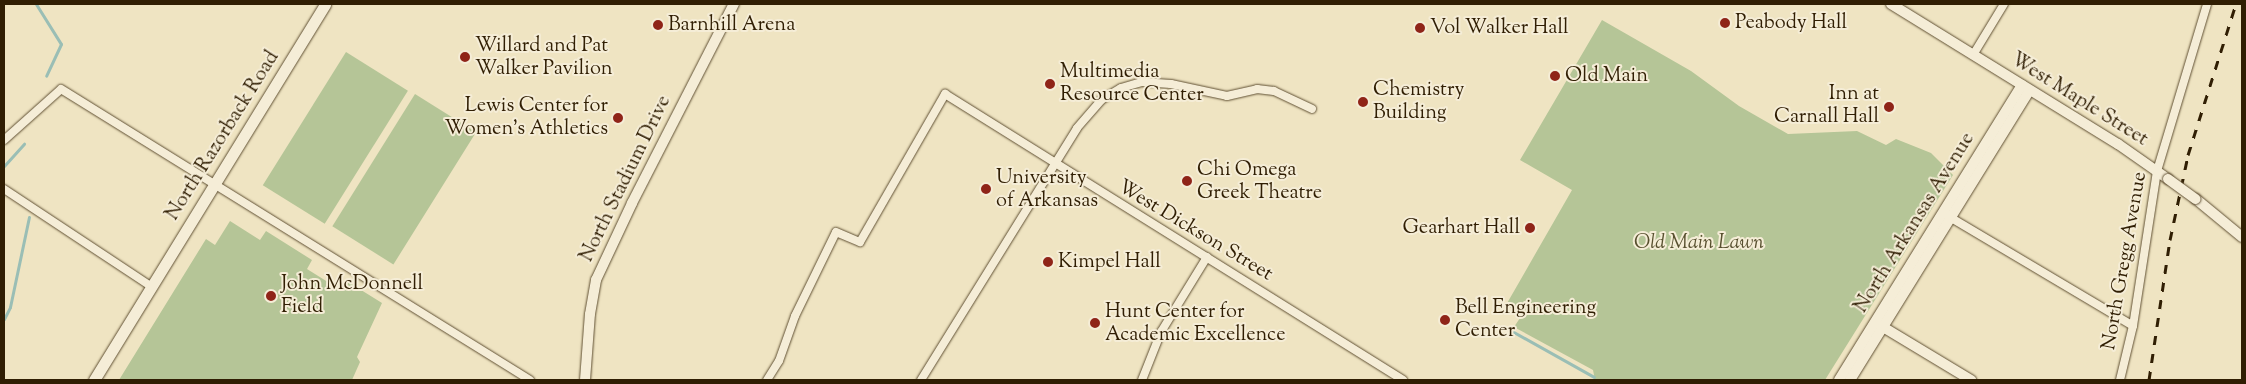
<!DOCTYPE html>
<meta charset="utf-8">
<style>
body{margin:0}
#map{position:relative;width:2246px;height:384px;overflow:hidden;background:#efe4c2;font-family:"Sorts Mill Goudy",serif}
div>[style]{position:absolute}
.green>*{inset:0;background:#b5c597;transform-origin:0 0}
.stream>*{height:3px;margin:-1.5px;padding:0 1.5px;transform-origin:1.5px;border-radius:1.5px;background:#9abeb5}
.roads{filter:drop-shadow(0 0 1px #605033) drop-shadow(0 0 1px #605033)}
.minor>*{height:8px;margin:-4px;padding:0 4px;transform-origin:4px;border-radius:4px;background:#f5edd7}
.tertiary>*{height:10px;margin:-5px;padding:0 5px;transform-origin:5px;border-radius:5px;background:#f5edd7}
.secondary>*{height:11px;margin:-5.5px;padding:0 5.5px;transform-origin:5.5px;border-radius:5.5px;background:#f5edd7}
.rail>*{height:3px;margin-top:-1.5px;transform-origin:0;background:repeating-linear-gradient(90deg,#301e03 0 9px,transparent 0 18px)}
.bridges{filter:drop-shadow(0 0 1px #605033) drop-shadow(0 0 1px #605033)}
.tertiary-bridge>*{height:10px;margin:-5px;padding:0 5px;transform-origin:5px;border-radius:5px;background:#f5edd7}
.dots>*{width:14px;height:14px;translate:-50% -50%;box-sizing:border-box;border:2px solid #f5edd7;border-radius:50%}
span{translate:-50% -50%;white-space:nowrap;text-align:center;line-height:1.15;-webkit-text-stroke:4px #f5edd7;paint-order:stroke}
.poi-label{font-size:20px;color:#301e03}
.left{translate:0 -50%;text-align:left}
.right{translate:-100% -50%;text-align:right}
.street-label{font-size:20px;color:#301e03}
.park-label{font-size:20px;color:#58502f;font-style:italic}
.frame{position:absolute;inset:0;border:5px solid #301e03;pointer-events:none}
</style>
<div id="map">
<div class="green">
<div style="clip-path:polygon(1602px 20px,1691px 71px,1739px 106px,1788px 134px,1857px 131px,1886px 145px,1896px 139px,1931px 153px,1953px 175px,1825px 380px,1595px 380px,1593px 370px,1514px 327px,1522px 315px,1506px 305px,1572px 190px,1520px 160px)"></div>
<div style="left:346px;top:52px;width:73px;height:157px;rotate:32deg"></div>
<div style="left:415px;top:94px;width:72px;height:156px;rotate:32deg"></div>
<div style="clip-path:polygon(230px 221px,260px 240px,266px 231px,312px 260px,307px 269px,339px 289px,345px 280px,382px 303px,357px 357px,360px 362px,352px 380px,119px 380px,206px 239px,215px 245px)"></div>
</div>
<div class="stream">
<div style="left:36px;top:4px;width:47px;rotate:58deg"></div>
<div style="left:61px;top:44px;width:35px;rotate:115deg"></div>
<div style="left:4px;top:166px;width:30px;rotate:-48deg"></div>
<div style="left:4px;top:319px;width:13px;rotate:-63deg"></div>
<div style="left:10px;top:307px;width:92px;rotate:-78.1deg"></div>
<div style="left:1510px;top:330px;width:96px;rotate:29.2deg"></div>
</div>
<div class="roads">
<div class="minor">
<div style="left:1973px;top:55px;width:60px;rotate:-58.7deg"></div>
<div style="left:4px;top:140px;width:76px;rotate:-41.8deg"></div>
<div style="left:61px;top:89px;width:552px;rotate:31.82deg"></div>
<div style="left:4px;top:189px;width:178px;rotate:33.5deg"></div>
<div style="left:1948px;top:216px;width:215px;rotate:30.7deg"></div>
<div style="left:767px;top:380px;width:22px;rotate:-58deg"></div>
<div style="left:779px;top:361px;width:48px;rotate:-70.4deg"></div>
<div style="left:795px;top:316px;width:93px;rotate:-64deg"></div>
<div style="left:836px;top:232px;width:26px;rotate:23deg"></div>
<div style="left:860px;top:242px;width:171px;rotate:-60.1deg"></div>
<div style="left:945px;top:94px;width:540px;rotate:31.98deg"></div>
<div style="left:921px;top:380px;width:296px;rotate:-58.2deg"></div>
<div style="left:1077px;top:128px;width:37px;rotate:-49deg"></div>
<div style="left:1101px;top:100px;width:23px;rotate:-31deg"></div>
<div style="left:1121px;top:88px;width:22px;rotate:-16deg"></div>
<div style="left:1142px;top:82px;width:29px;rotate:4deg"></div>
<div style="left:1171px;top:84px;width:57px;rotate:12.1deg"></div>
<div style="left:1227px;top:96px;width:31px;rotate:-13deg"></div>
<div style="left:1257px;top:89px;width:17px;rotate:7deg"></div>
<div style="left:1274px;top:91px;width:42px;rotate:25.3deg"></div>
<div style="left:1142px;top:380px;width:52px;rotate:-68.4deg"></div>
<div style="left:1161px;top:332px;width:88px;rotate:-58.5deg"></div>
<div style="left:2120px;top:380px;width:56px;rotate:-76.5deg"></div>
<div style="left:2133px;top:326px;width:157px;rotate:-81.2deg"></div>
<div style="left:2157px;top:171px;width:174px;rotate:-73.3deg"></div>
</div>
<div class="tertiary">
<div style="left:1891px;top:4px;width:267px;rotate:31.7deg"></div>
<div style="left:2118px;top:144px;width:61px;rotate:35deg"></div>
<div style="left:2196px;top:199px;width:60px;rotate:39.6deg"></div>
<div style="left:1878px;top:324px;width:109px;rotate:31.1deg"></div>
<div style="left:585px;top:380px;width:66px;rotate:-85.7deg"></div>
<div style="left:590px;top:314px;width:35px;rotate:-80deg"></div>
<div style="left:596px;top:280px;width:85px;rotate:-64.9deg"></div>
<div style="left:632px;top:203px;width:224px;rotate:-62.9deg"></div>
<div style="left:1839px;top:380px;width:347px;rotate:-58.2deg"></div>
<div style="left:1850px;top:380px;width:341px;rotate:-58.2deg"></div>
</div>
<div class="secondary">
<div style="left:94px;top:380px;width:441px;rotate:-58.4deg"></div>
</div>
</div>
<div class="rail">
<div style="left:2149px;top:380px;width:142px;rotate:-81.5deg"></div>
<div style="left:2170px;top:240px;width:87px;rotate:-78deg"></div>
<div style="left:2188px;top:155px;width:158px;rotate:-72.4deg"></div>
</div>
<div class="bridges">
<div class="tertiary-bridge">
<div style="left:2168px;top:179px;width:34px;rotate:36deg"></div>
</div>
</div>
<div class="dots">
<div style="left:1725px;top:23px;background:#8f2418"></div>
<div style="left:658px;top:25px;background:#8f2418"></div>
<div style="left:1420px;top:28px;background:#8f2418"></div>
<div style="left:465px;top:57px;background:#8f2418"></div>
<div style="left:1555px;top:76px;background:#8f2418"></div>
<div style="left:1050px;top:84px;background:#8f2418"></div>
<div style="left:1363px;top:102px;background:#8f2418"></div>
<div style="left:1889px;top:107px;background:#8f2418"></div>
<div style="left:618px;top:118px;background:#8f2418"></div>
<div style="left:1187px;top:181px;background:#8f2418"></div>
<div style="left:986px;top:189px;background:#8f2418"></div>
<div style="left:1530px;top:228px;background:#8f2418"></div>
<div style="left:1048px;top:262px;background:#8f2418"></div>
<div style="left:271px;top:296px;background:#8f2418"></div>
<div style="left:1445px;top:320px;background:#8f2418"></div>
<div style="left:1095px;top:323px;background:#8f2418"></div>
</div>
<div class="poi-label">
<span class="left" style="left:1735px;top:23px">Peabody Hall</span>
<span class="left" style="left:668px;top:25px">Barnhill Arena</span>
<span class="left" style="left:1430px;top:28px">Vol Walker Hall</span>
<span class="left" style="left:475px;top:58px">Willard and Pat<br>Walker Pavilion</span>
<span class="left" style="left:1060px;top:84px">Multimedia<br>Resource Center</span>
<span class="left" style="left:1565px;top:76px">Old Main</span>
<span class="left" style="left:1373px;top:102px">Chemistry<br>Building</span>
<span class="right" style="left:1879px;top:106px">Inn at<br>Carnall Hall</span>
<span class="right" style="left:608px;top:118px">Lewis Center for<br>Women’s Athletics</span>
<span class="left" style="left:1197px;top:182px">Chi Omega<br>Greek Theatre</span>
<span class="left" style="left:996px;top:190px">University<br>of Arkansas</span>
<span class="right" style="left:1520px;top:228px">Gearhart Hall</span>
<span class="left" style="left:1058px;top:262px">Kimpel Hall</span>
<span class="left" style="left:281px;top:296px">John McDonnell<br>Field</span>
<span class="left" style="left:1455px;top:320px">Bell Engineering<br>Center</span>
<span class="left" style="left:1105px;top:324px">Hunt Center for<br>Academic Excellence</span>
</div>
<div class="street-label">
<span style="left:2079px;top:100px;rotate:32deg">West Maple Street</span>
<span style="left:223px;top:136px;rotate:-58deg">North Razorback Road</span>
<span style="left:626px;top:179px;rotate:-64deg">North Stadium Drive</span>
<span style="left:1915px;top:223px;rotate:-58deg">North Arkansas Avenue</span>
<span style="left:1195px;top:231px;rotate:31deg">West Dickson Street</span>
<span style="left:2125px;top:261px;rotate:-80deg">North Gregg Avenue</span>
</div>
<div class="park-label">
<span style="left:1699px;top:243px">Old Main Lawn</span>
</div>
<div class="frame"></div>
</div>
